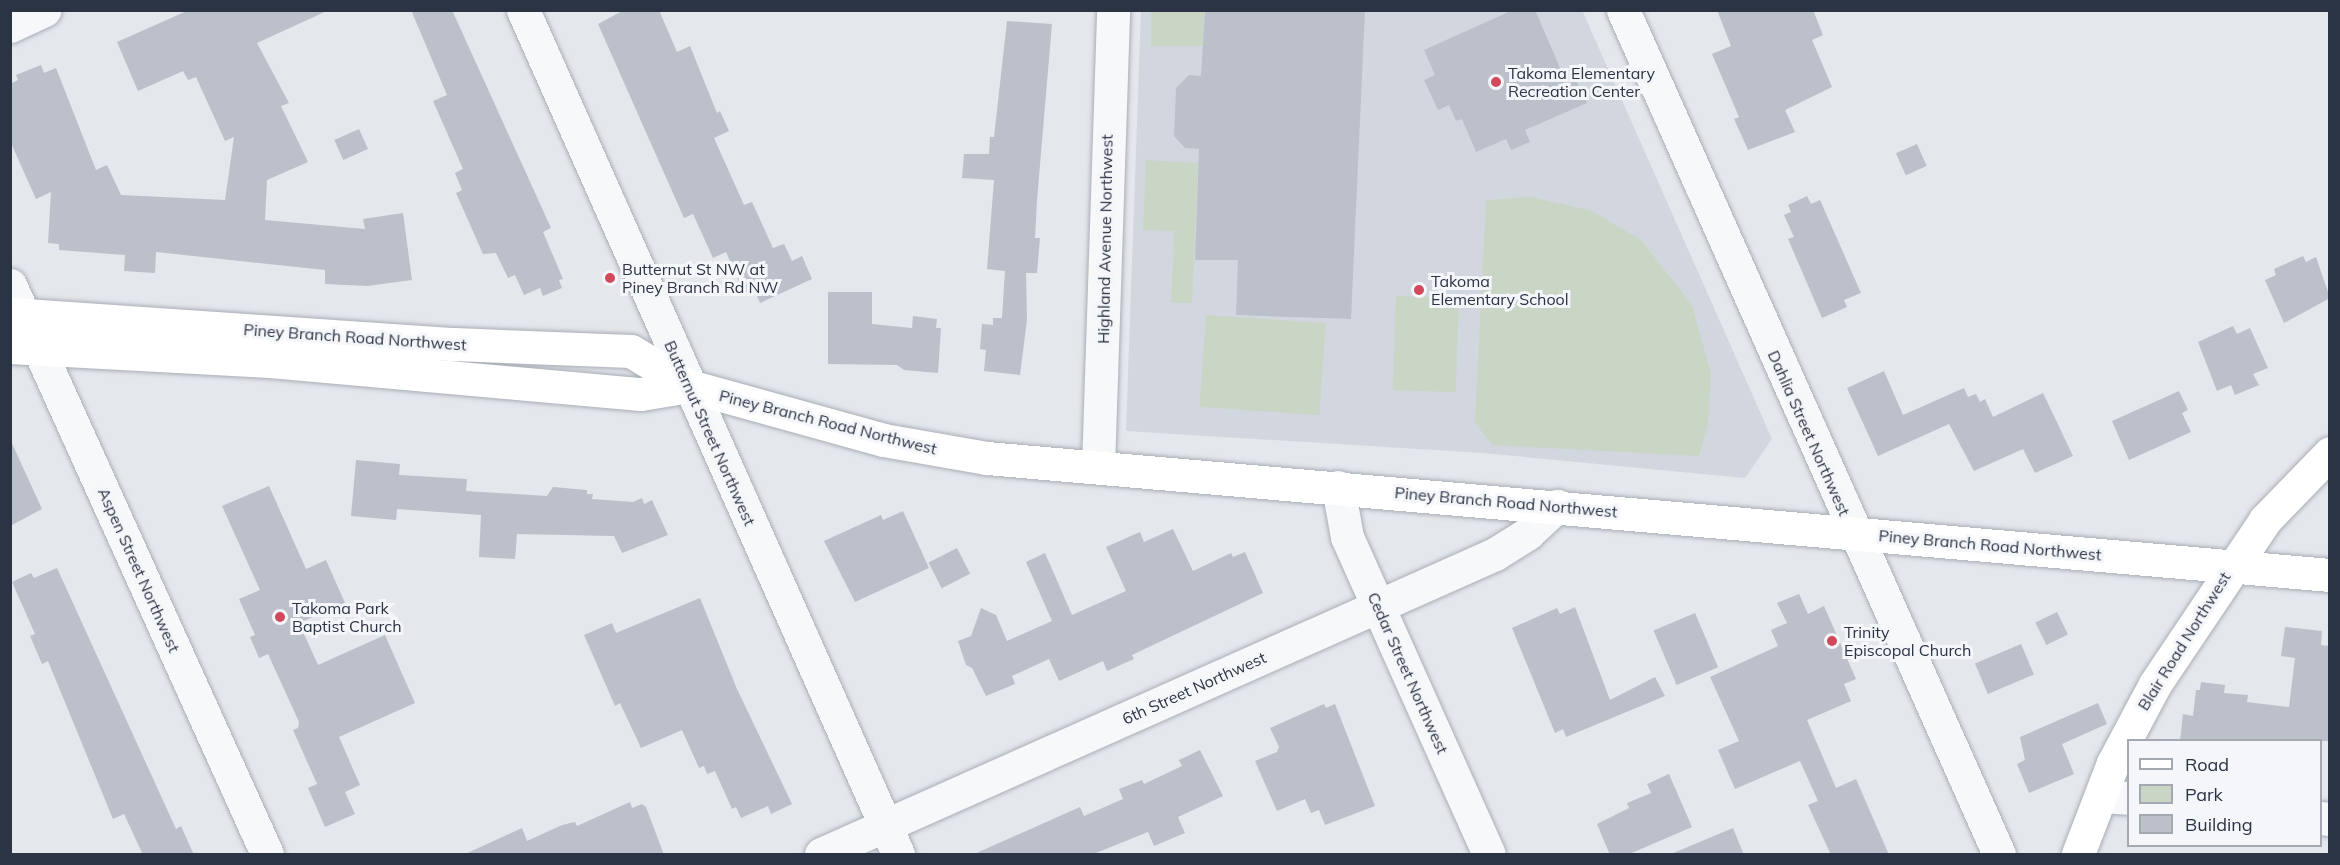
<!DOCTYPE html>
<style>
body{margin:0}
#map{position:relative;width:2340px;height:865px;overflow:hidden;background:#e4e7ec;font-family:Mulish,sans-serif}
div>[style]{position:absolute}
.built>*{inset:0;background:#d2d6de}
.green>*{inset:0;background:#c9d6c5;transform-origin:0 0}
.building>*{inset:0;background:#bbc0ca;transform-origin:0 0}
.roads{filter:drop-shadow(0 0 2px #a9aeb7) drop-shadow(0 0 2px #a9aeb7)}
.minor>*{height:33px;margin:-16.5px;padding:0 16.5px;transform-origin:16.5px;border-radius:16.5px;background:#f7f8fa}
.major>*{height:33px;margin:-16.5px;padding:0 16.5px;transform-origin:16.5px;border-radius:16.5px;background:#fff}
.dots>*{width:16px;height:16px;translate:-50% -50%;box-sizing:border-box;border:3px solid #f4f6f9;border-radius:50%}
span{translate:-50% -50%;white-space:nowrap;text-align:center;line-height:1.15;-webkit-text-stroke:6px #f4f6f9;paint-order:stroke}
.poi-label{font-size:16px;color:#2b3445}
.left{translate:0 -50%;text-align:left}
.street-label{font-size:16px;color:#2b3445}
.frame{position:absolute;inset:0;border:12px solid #2b3445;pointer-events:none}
.legend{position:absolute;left:2127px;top:739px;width:195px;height:108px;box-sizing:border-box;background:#f4f6f9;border:2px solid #a4a8b1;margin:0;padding:8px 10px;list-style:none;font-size:18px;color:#2b3445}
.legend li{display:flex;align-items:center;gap:12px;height:30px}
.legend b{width:30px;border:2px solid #a4a8b1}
</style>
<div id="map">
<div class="built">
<div style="clip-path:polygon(1582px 10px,1772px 439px,1745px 478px,1483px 453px,1126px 431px,1141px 11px)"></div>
</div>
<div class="green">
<div style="left:1151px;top:11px;width:53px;height:35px"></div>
<div style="clip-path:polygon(1146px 160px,1198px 163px,1192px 303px,1171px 303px,1174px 231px,1143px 230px)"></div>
<div style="clip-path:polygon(1532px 197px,1592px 211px,1641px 240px,1692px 305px,1711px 374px,1708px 424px,1699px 456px,1492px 445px,1475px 422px,1486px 200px)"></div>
<div style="left:1396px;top:296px;width:63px;height:94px;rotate:2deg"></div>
<div style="left:1206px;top:315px;width:120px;height:92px;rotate:4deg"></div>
</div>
<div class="building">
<div style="clip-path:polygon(189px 10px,329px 10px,257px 43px,289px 103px,281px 106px,308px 162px,267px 180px,265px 220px,365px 229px,363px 219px,403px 213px,412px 280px,367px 286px,325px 284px,325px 270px,156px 252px,155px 273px,124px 271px,125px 255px,59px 250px,59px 244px,48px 243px,51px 192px,36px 199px,10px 141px,10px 84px,18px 80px,16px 75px,41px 65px,44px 73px,56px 68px,96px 170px,107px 165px,121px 195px,225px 200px,234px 137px,225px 141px,196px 77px,188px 80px,183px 71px,138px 91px,117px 42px)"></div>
<div style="clip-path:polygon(411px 10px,452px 10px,551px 228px,543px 232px,563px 279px,559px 280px,562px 288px,543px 296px,540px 288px,524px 295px,515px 275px,508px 278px,496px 253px,483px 254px,456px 193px,462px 190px,455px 173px,463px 169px,433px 101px,447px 95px)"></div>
<div style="clip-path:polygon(624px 10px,659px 10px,677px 52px,690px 46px,717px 113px,720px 111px,729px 131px,714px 138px,744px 205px,752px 202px,773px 248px,784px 244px,792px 261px,802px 256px,812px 279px,760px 303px,754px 289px,744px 293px,726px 252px,713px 258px,693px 214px,684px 218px,598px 24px)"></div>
<div style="clip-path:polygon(1205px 10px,1365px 10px,1351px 319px,1236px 315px,1238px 260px,1195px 260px,1199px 149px,1185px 148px,1174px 136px,1176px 88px,1189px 75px,1201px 76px)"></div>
<div style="clip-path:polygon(1513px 10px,1535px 10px,1567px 84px,1576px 80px,1587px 103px,1525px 130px,1530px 142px,1511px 150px,1506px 139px,1476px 152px,1462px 119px,1456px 121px,1449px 105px,1438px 110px,1424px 80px,1435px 75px,1424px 50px)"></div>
<div style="clip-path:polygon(1717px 10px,1813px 10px,1823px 35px,1812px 40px,1832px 87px,1785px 110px,1795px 132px,1748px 150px,1734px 119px,1739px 117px,1712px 54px,1731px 46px)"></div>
<div style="clip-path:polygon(1007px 21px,1052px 24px,1037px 200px,1035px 238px,1040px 238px,1037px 273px,1026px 273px,1027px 320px,1020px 375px,984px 371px,986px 350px,980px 349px,982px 324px,993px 325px,993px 318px,1002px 318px,1005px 271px,987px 269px,994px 180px,962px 178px,964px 154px,989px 154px,990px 137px,994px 137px)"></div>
<div style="left:359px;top:129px;width:22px;height:27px;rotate:66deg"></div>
<div style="left:1917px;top:144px;width:24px;height:23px;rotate:66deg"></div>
<div style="clip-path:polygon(1807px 196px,1811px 204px,1820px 200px,1861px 293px,1844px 300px,1847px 307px,1822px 318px,1788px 239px,1794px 237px,1784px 215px,1791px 212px,1788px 205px)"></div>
<div style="clip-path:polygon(2303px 256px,2306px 262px,2316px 257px,2330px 298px,2284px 323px,2265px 280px,2276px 275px,2274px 269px)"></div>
<div style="clip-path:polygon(828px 292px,872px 292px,872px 324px,912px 328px,913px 316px,937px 319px,936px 328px,941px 328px,938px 373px,904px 370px,897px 365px,828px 364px)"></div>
<div style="clip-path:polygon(2233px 326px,2237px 334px,2250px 328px,2268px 368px,2253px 374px,2259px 385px,2235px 395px,2231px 385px,2217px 391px,2198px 342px)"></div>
<div style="clip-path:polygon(1884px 371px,1903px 415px,1964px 388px,1968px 397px,1976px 394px,1980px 402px,1985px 399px,1993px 417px,2043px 393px,2073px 456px,2035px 473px,2023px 449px,1974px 471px,1949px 424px,1878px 456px,1847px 388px)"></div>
<div style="clip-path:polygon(2179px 391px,2188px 410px,2182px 413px,2191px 432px,2129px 460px,2112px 421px)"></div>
<div style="clip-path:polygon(10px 439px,42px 509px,10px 526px)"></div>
<div style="clip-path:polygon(356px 460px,400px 464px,399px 475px,467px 479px,466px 491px,547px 496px,553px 487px,587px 490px,587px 494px,593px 494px,592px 499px,633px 502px,642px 498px,644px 504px,652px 500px,668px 535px,622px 553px,614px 536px,517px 534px,515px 559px,479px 557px,481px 515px,397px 509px,396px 520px,351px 516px)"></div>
<div style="clip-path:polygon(269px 486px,306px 569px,326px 560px,345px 603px,299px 623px,318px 665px,385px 635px,415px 703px,339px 737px,360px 785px,345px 792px,355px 814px,325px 827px,308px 788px,317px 784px,293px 730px,298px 728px,299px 722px,268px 654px,259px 658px,250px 637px,255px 635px,239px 599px,260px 590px,222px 506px)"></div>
<div style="clip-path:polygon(903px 511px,929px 568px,855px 602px,824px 541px,881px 515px,883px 520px)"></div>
<div style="clip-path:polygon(1173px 529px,1193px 571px,1231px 553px,1233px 557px,1245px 552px,1263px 593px,1132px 655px,1134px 659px,1107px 671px,1103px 661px,1059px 681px,1049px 659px,1012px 676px,1015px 684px,986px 696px,972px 668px,966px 665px,958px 641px,971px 636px,981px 608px,996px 615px,1007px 641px,1052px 621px,1026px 562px,1045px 553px,1072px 615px,1126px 591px,1106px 547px,1140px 532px,1144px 542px)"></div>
<div style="left:957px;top:548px;width:29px;height:32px;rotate:63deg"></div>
<div style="clip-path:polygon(57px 568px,176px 829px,181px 826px,194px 855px,143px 855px,124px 814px,113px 819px,48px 661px,42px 664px,30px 636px,35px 634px,12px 582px,31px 573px,34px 578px)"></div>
<div style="clip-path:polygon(1799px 594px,1808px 614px,1824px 606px,1856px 679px,1844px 684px,1851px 701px,1807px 720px,1836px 788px,1856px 779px,1889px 855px,1831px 855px,1808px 805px,1818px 801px,1800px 761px,1735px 789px,1718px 750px,1739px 741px,1710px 677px,1778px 646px,1771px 630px,1787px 623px,1777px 603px)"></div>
<div style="clip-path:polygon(700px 598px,737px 689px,792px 804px,771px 814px,768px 806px,741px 818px,736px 807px,732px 809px,715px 771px,707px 774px,704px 766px,699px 768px,682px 730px,641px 748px,620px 703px,615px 706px,584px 635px,612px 623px,616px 633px)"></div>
<div style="clip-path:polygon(1575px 607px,1610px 700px,1655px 677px,1665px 696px,1566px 737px,1563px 729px,1555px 733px,1512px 628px,1557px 608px,1560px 614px)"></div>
<div style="left:2057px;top:612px;width:25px;height:24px;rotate:64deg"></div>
<div style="left:1695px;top:613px;width:59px;height:45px;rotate:67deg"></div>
<div style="clip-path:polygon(2285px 627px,2322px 631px,2321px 645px,2330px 646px,2330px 741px,2180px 741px,2183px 714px,2193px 716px,2196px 690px,2200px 690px,2201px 682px,2225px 685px,2224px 693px,2248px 695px,2247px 702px,2289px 707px,2295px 658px,2281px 656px)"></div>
<div style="left:2021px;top:644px;width:33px;height:50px;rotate:67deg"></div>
<div style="clip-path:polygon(2098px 703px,2107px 724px,2062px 744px,2074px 774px,2029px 793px,2017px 764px,2025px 760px,2020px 737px)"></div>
<div style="clip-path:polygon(1324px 704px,1326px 708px,1335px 704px,1375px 806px,1325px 825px,1319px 810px,1311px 813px,1305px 799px,1277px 811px,1255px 761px,1277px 752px,1279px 747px,1270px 728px)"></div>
<div style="clip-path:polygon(1200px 750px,1223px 796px,1178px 817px,1185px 833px,1154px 846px,1148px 832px,1091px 855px,972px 855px,1080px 807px,1084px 816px,1123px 799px,1119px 789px,1142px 780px,1144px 784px,1182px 766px,1179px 760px)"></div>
<div style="clip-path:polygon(1669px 774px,1692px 827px,1627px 855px,1610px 855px,1597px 824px,1629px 808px,1627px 803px,1651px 793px,1647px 784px)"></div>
<div style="clip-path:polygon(630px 802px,632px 808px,642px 804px,646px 807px,664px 855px,463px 855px,522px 828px,527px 841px,562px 825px,575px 822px,577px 826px)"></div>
<div style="clip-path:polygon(1733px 828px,1744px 855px,1671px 855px,1671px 854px)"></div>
</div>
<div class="roads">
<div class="minor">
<div style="left:523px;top:10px;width:924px;rotate:66.04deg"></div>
<div style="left:1623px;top:10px;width:924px;rotate:65.99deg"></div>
<div style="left:10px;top:26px;width:38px;rotate:-25deg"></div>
<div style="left:10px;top:285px;width:624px;rotate:65.69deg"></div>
<div style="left:1098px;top:467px;width:457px;rotate:-88.1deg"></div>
<div style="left:1338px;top:487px;width:51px;rotate:79.8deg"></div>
<div style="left:1347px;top:537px;width:347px;rotate:65.9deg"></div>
<div style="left:2101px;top:796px;width:27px;rotate:4deg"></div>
<div style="left:2320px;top:818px;width:10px;rotate:6deg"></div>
<div style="left:821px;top:854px;width:738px;rotate:-23.99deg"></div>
<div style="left:1495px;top:554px;width:39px;rotate:-32deg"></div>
<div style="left:1528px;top:533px;width:40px;rotate:-43deg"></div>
</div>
<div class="major">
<div style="left:10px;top:314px;width:445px;rotate:3.9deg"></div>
<div style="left:454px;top:344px;width:177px;rotate:2.3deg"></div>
<div style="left:631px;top:351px;width:68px;rotate:31.1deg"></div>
<div style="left:689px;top:386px;width:202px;rotate:15.5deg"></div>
<div style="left:884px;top:440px;width:105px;rotate:9.9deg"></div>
<div style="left:987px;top:458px;width:1348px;rotate:4.98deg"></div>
<div style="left:10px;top:347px;width:260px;rotate:3.1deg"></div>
<div style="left:270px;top:361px;width:372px;rotate:5.1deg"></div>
<div style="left:641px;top:394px;width:49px;rotate:-9.5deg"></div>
<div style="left:2078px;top:854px;width:97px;rotate:-69deg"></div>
<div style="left:2113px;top:763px;width:89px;rotate:-62deg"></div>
<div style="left:2155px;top:684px;width:197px;rotate:-56.1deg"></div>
<div style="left:2265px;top:520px;width:93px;rotate:-45.9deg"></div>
</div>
</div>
<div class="dots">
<div style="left:1496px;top:82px;background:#d1495b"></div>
<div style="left:610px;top:278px;background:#d1495b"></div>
<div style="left:1419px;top:290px;background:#d1495b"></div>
<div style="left:280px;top:617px;background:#d1495b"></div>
<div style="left:1832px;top:641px;background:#d1495b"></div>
</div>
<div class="poi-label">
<span class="left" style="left:1508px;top:82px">Takoma Elementary<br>Recreation Center</span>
<span class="left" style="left:622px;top:278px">Butternut St NW at<br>Piney Branch Rd NW</span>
<span class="left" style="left:1431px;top:290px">Takoma<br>Elementary School</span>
<span class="left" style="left:292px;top:617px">Takoma Park<br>Baptist Church</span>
<span class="left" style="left:1844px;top:641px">Trinity<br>Episcopal Church</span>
</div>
<div class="street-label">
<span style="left:1105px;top:239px;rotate:-89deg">Highland Avenue Northwest</span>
<span style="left:355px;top:337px;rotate:4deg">Piney Branch Road Northwest</span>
<span style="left:828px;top:422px;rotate:14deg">Piney Branch Road Northwest</span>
<span style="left:710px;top:433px;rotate:66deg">Butternut Street Northwest</span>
<span style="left:1809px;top:433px;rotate:66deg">Dahlia Street Northwest</span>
<span style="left:1506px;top:502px;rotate:5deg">Piney Branch Road Northwest</span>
<span style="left:1990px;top:545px;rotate:5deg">Piney Branch Road Northwest</span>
<span style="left:139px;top:570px;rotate:66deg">Aspen Street Northwest</span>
<span style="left:2184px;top:641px;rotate:-58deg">Blair Road Northwest</span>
<span style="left:1408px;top:673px;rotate:66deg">Cedar Street Northwest</span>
<span style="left:1194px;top:688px;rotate:-24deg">6th Street Northwest</span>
</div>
<div class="frame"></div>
<ul class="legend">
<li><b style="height:8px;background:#fff"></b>Road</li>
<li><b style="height:16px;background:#c9d6c5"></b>Park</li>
<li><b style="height:16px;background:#bbc0ca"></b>Building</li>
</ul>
</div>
